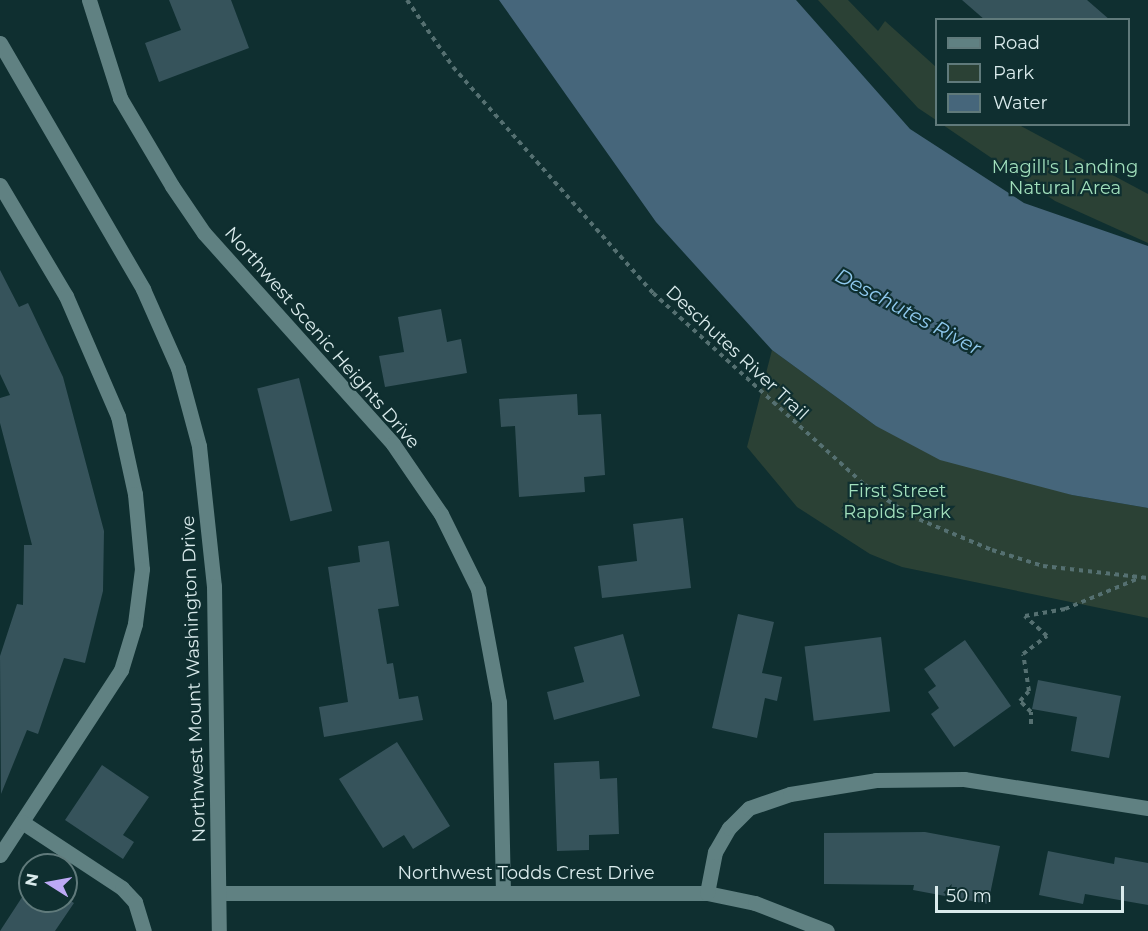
<!DOCTYPE html>
<style>
body{margin:0}
#map{position:relative;width:1148px;height:931px;overflow:hidden;background:#0f2f30;font-family:Montserrat,sans-serif}
div>[style]{position:absolute}
.green>*{inset:0;background:#2b4135}
.water>*{inset:0;background:#46667b}
.building>*{inset:0;background:#36535b;transform-origin:0 0}
.path>*{height:4px;margin-top:-2px;transform-origin:0;background:repeating-linear-gradient(90deg,#557071 0 4.5px,transparent 0 9px)}
.street>*{height:15px;margin:-7.5px;padding:0 7.5px;transform-origin:7.5px;border-radius:7.5px;background:#608182}
.secondary>*{height:15px;margin:-7.5px;padding:0 7.5px;transform-origin:7.5px;border-radius:7.5px;background:#608182}
span{translate:-50% -50%;white-space:nowrap;text-align:center;line-height:1.15;-webkit-text-stroke:4.5px #0f2f30;paint-order:stroke}
.park-label{font-size:18px;color:#a1dfbc}
.street-label{font-size:18px;color:#daebec}
.water-label{font-size:20px;color:#8fc9ee;font-style:italic}
.legend{position:absolute;left:935px;top:18px;width:195px;height:108px;box-sizing:border-box;background:#0f2f30;border:2px solid #607a7b;margin:0;padding:8px 10px;list-style:none;font-size:18px;color:#daebec}
.legend li{display:flex;align-items:center;gap:12px;height:30px}
.legend b{width:30px;border:2px solid #607a7b}
.north{position:absolute;left:18px;top:853px;width:60px;height:60px;box-sizing:border-box;background:#0f2f30;border:2px solid #607a7b;border-radius:50%;rotate:281deg;font-size:16px;font-weight:700;line-height:24px;text-align:center;color:#daebec}
.north::after{content:'';display:block;margin:auto;width:21px;height:27px;background:#bda9f5;clip-path:polygon(50% 0,100% 100%,50% 72%,0 100%)}
.scale{position:absolute;left:935px;top:886px;width:189px;height:27px;box-sizing:border-box;border:3px solid #daebec;border-top:0;padding-left:8px;font-size:18px;line-height:21px;white-space:nowrap;color:#daebec;-webkit-text-stroke:4px #0f2f30;paint-order:stroke}
</style>
<div id="map">
<div class="green">
<div style="clip-path:polygon(818px 0,848px 0,878px 31px,885px 21px,936px 67px,936px 120px,918px 108px)"></div>
<div style="clip-path:polygon(943px 125px,1019px 125px,1148px 194px,1148px 243px,1055px 201px)"></div>
<div style="clip-path:polygon(772px 350px,876px 426px,1072px 495px,1148px 508px,1148px 618px,902px 567px,870px 554px,797px 507px,747px 447px)"></div>
</div>
<div class="water">
<div style="clip-path:polygon(499px 0,796px 0,910px 129px,1024px 203px,1148px 246px,1148px 508px,1072px 495px,940px 460px,876px 426px,772px 350px,656px 222px)"></div>
</div>
<div class="building">
<div style="clip-path:polygon(169px 0,231px 0,249px 48px,159px 82px,145px 43px,181px 30px)"></div>
<div style="clip-path:polygon(962px 0,1087px 0,1110px 20px,985px 20px)"></div>
<div style="clip-path:polygon(0 270px,19px 307px,28px 303px,63px 377px,104px 531px,103px 591px,85px 663px,64px 658px,38px 734px,27px 730px,1px 794px,0 656px,17px 604px,23px 605px,24px 545px,32px 545px,0 423px,0 398px,10px 395px,0 374px)"></div>
<div style="clip-path:polygon(441px 309px,447px 342px,461px 339px,467px 373px,385px 387px,379px 356px,404px 352px,398px 317px)"></div>
<div style="left:299px;top:378px;width:137px;height:43px;rotate:76deg"></div>
<div style="clip-path:polygon(577px 394px,578px 415px,601px 414px,605px 475px,584px 477px,585px 492px,519px 497px,515px 426px,501px 427px,499px 399px)"></div>
<div style="clip-path:polygon(683px 518px,691px 588px,602px 598px,598px 566px,637px 561px,633px 524px)"></div>
<div style="clip-path:polygon(389px 541px,399px 606px,378px 609px,387px 664px,393px 663px,399px 699px,418px 696px,423px 720px,324px 737px,319px 707px,348px 702px,328px 567px,360px 562px,358px 546px)"></div>
<div style="clip-path:polygon(738px 614px,774px 622px,762px 673px,782px 677px,777px 701px,765px 698px,757px 738px,712px 728px)"></div>
<div style="clip-path:polygon(623px 634px,640px 696px,554px 720px,547px 692px,584px 682px,574px 647px)"></div>
<div style="left:881px;top:637px;width:75px;height:77px;rotate:83deg"></div>
<div style="clip-path:polygon(965px 640px,1011px 706px,954px 747px,931px 714px,939px 708px,928px 692px,936px 686px,924px 669px)"></div>
<div style="clip-path:polygon(1038px 680px,1121px 696px,1109px 758px,1071px 751px,1077px 717px,1032px 709px)"></div>
<div style="clip-path:polygon(397px 742px,450px 826px,413px 849px,404px 835px,383px 848px,339px 779px)"></div>
<div style="clip-path:polygon(599px 761px,600px 779px,617px 778px,619px 834px,589px 835px,589px 850px,557px 851px,554px 763px)"></div>
<div style="clip-path:polygon(102px 765px,149px 797px,123px 835px,134px 842px,123px 859px,65px 820px)"></div>
<div style="clip-path:polygon(925px 832px,1000px 846px,988px 904px,913px 890px,914px 885px,824px 884px,824px 833px)"></div>
<div style="clip-path:polygon(1048px 851px,1114px 864px,1115px 857px,1148px 863px,1148px 905px,1085px 894px,1083px 904px,1039px 895px)"></div>
<div style="clip-path:polygon(30px 885px,30px 901px,66px 898px,74px 903px,55px 931px,0 931px)"></div>
</div>
<div class="path">
<div style="left:407px;top:0;width:81px;rotate:55.5deg"></div>
<div style="left:453px;top:67px;width:302px;rotate:48.5deg"></div>
<div style="left:653px;top:293px;width:286px;rotate:42.2deg"></div>
<div style="left:865px;top:485px;width:55px;rotate:34deg"></div>
<div style="left:911px;top:516px;width:88px;rotate:22.8deg"></div>
<div style="left:992px;top:550px;width:53px;rotate:17.4deg"></div>
<div style="left:1043px;top:566px;width:106px;rotate:6.5deg"></div>
<div style="left:1031px;top:724px;width:12px;rotate:-90deg"></div>
<div style="left:1031px;top:712px;width:16px;rotate:-135deg"></div>
<div style="left:1020px;top:701px;width:13px;rotate:-48deg"></div>
<div style="left:1029px;top:691px;width:37px;rotate:-99deg"></div>
<div style="left:1023px;top:654px;width:30px;rotate:-37deg"></div>
<div style="left:1047px;top:636px;width:30px;rotate:-138deg"></div>
<div style="left:1025px;top:616px;width:41px;rotate:-9.9deg"></div>
<div style="left:1065px;top:609px;width:78px;rotate:-22.6deg"></div>
</div>
<div class="street">
<div style="left:89px;top:0;width:103px;rotate:72.4deg"></div>
<div style="left:120px;top:98px;width:102px;rotate:59.4deg"></div>
<div style="left:172px;top:186px;width:57px;rotate:55.8deg"></div>
<div style="left:204px;top:233px;width:283px;rotate:48.1deg"></div>
<div style="left:393px;top:444px;width:85px;rotate:55.6deg"></div>
<div style="left:441px;top:514px;width:84px;rotate:63.7deg"></div>
<div style="left:478px;top:589px;width:115px;rotate:79.5deg"></div>
<div style="left:499px;top:702px;width:189px;rotate:88.8deg"></div>
<div style="left:0;top:185px;width:129px;rotate:59.3deg"></div>
<div style="left:66px;top:296px;width:131px;rotate:66.6deg"></div>
<div style="left:118px;top:416px;width:80px;rotate:77.7deg"></div>
<div style="left:135px;top:494px;width:75px;rotate:84.7deg"></div>
<div style="left:142px;top:569px;width:55px;rotate:97.3deg"></div>
<div style="left:135px;top:624px;width:48px;rotate:106.9deg"></div>
<div style="left:121px;top:670px;width:221px;rotate:123.2deg"></div>
<div style="left:22px;top:822px;width:120px;rotate:33.4deg"></div>
<div style="left:122px;top:888px;width:19px;rotate:47deg"></div>
<div style="left:135px;top:902px;width:30px;rotate:73deg"></div>
<div style="left:219px;top:893px;width:488px"></div>
<div style="left:707px;top:893px;width:49px;rotate:11.8deg"></div>
<div style="left:755px;top:903px;width:77px;rotate:21.3deg"></div>
<div style="left:707px;top:893px;width:42px;rotate:-79deg"></div>
<div style="left:715px;top:852px;width:28px;rotate:-60deg"></div>
<div style="left:729px;top:828px;width:28px;rotate:-45deg"></div>
<div style="left:749px;top:808px;width:43px;rotate:-18.9deg"></div>
<div style="left:790px;top:794px;width:87px;rotate:-9.2deg"></div>
<div style="left:876px;top:780px;width:88px;rotate:-0.7deg"></div>
<div style="left:964px;top:779px;width:186px;rotate:9deg"></div>
</div>
<div class="secondary">
<div style="left:0;top:43px;width:285px;rotate:59.8deg"></div>
<div style="left:143px;top:289px;width:86px;rotate:66.1deg"></div>
<div style="left:178px;top:368px;width:81px;rotate:74.9deg"></div>
<div style="left:199px;top:446px;width:141px;rotate:83.9deg"></div>
<div style="left:214px;top:586px;width:345px;rotate:89.2deg"></div>
</div>
<div class="park-label">
<span style="left:1065px;top:178px">Magill's Landing<br>Natural Area</span>
<span style="left:897px;top:502px">First Street<br>Rapids Park</span>
</div>
<div class="street-label">
<span style="left:322px;top:338px;rotate:49deg">Northwest Scenic Heights Drive</span>
<span style="left:737px;top:353px;rotate:43deg">Deschutes River Trail</span>
<span style="left:194px;top:679px;rotate:-92deg">Northwest Mount Washington Drive</span>
<span style="left:526px;top:873px">Northwest Todds Crest Drive</span>
</div>
<div class="water-label">
<span style="left:908px;top:312px;rotate:28deg">Deschutes River</span>
</div>
<ul class="legend">
<li><b style="height:8px;background:#608182"></b>Road</li>
<li><b style="height:16px;background:#2b4135"></b>Park</li>
<li><b style="height:16px;background:#46667b"></b>Water</li>
</ul>
<div class="north">N</div>
<div class="scale">50 m</div>
</div>
